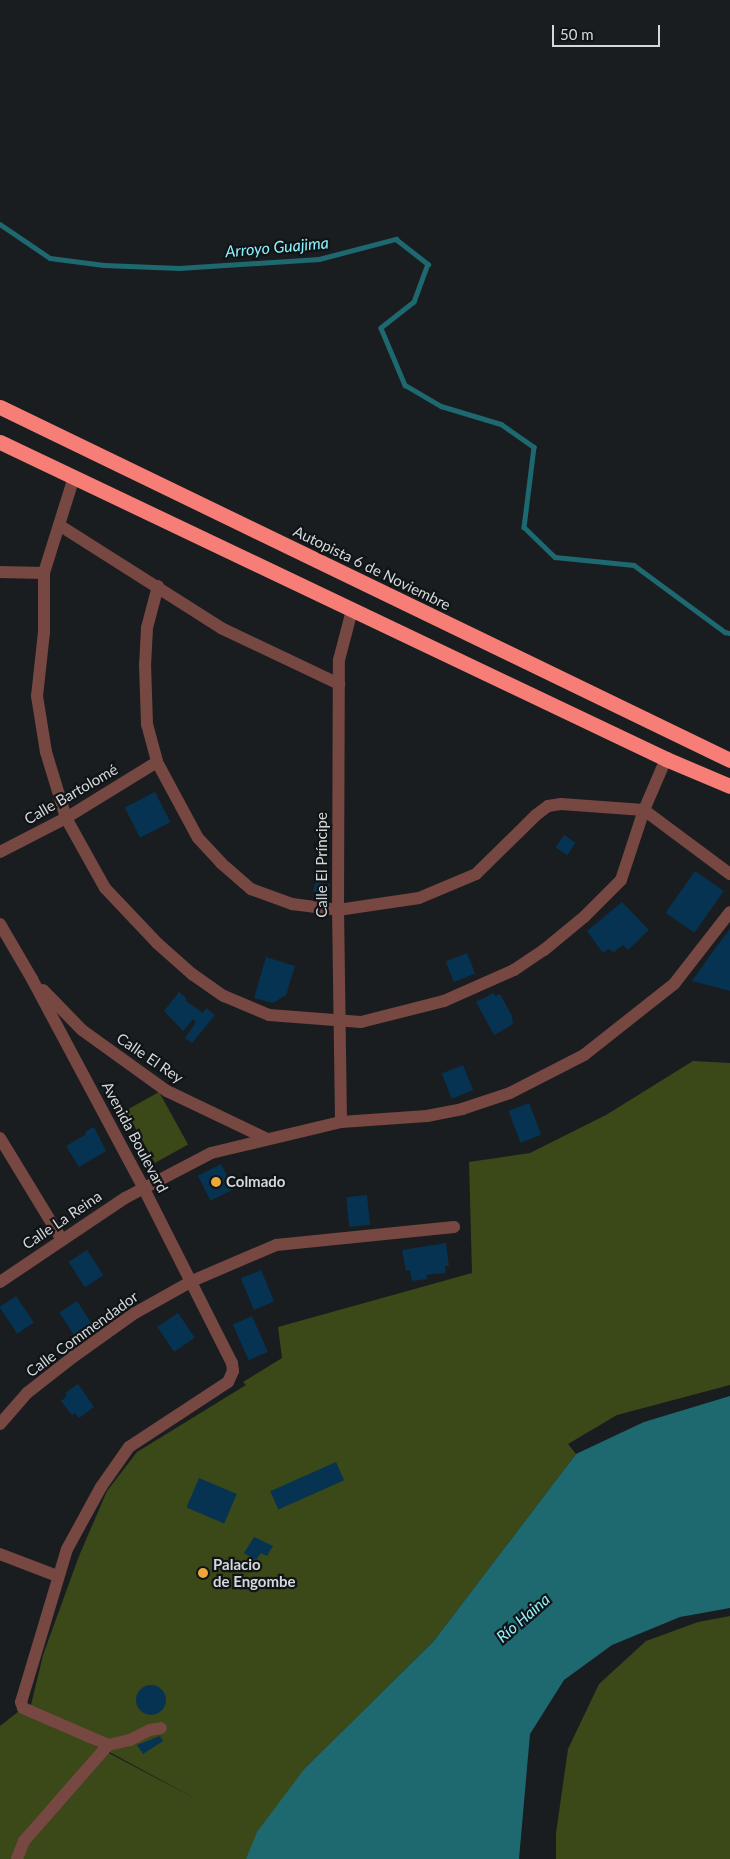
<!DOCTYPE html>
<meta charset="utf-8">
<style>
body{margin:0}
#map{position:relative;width:730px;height:1859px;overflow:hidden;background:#191d20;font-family:Lato,sans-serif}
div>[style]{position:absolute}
.green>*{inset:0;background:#3b4818;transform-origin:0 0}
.water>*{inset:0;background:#1e6870}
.stream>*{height:4.5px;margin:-2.25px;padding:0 2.25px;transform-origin:2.25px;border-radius:2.25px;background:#1e6870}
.building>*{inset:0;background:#063351;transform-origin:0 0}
.round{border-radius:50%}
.minor>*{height:12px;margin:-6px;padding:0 6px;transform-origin:6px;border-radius:6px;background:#774742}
.motorway>*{height:15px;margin:-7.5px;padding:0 7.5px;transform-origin:7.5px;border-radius:7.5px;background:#f67e76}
.dots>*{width:14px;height:14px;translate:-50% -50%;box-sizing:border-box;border:2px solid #101417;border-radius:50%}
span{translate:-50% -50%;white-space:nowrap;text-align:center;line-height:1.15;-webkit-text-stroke:4.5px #101417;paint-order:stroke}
.street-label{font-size:15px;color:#d5d8da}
.poi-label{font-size:15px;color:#d5d8da;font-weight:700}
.left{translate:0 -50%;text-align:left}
.water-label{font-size:16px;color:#8ef2fe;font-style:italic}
.scale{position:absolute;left:552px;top:25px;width:108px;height:22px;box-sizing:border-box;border:2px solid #d5d8da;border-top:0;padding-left:6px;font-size:15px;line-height:18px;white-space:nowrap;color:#d5d8da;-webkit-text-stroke:4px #101417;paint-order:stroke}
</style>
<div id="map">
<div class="green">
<div style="clip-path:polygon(693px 1061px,730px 1063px,730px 1385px,617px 1415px,568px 1444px,576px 1454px,433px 1642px,305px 1768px,247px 1859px,0 1859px,0 1726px,23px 1708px,198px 1800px,30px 1709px,43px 1655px,79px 1556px,107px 1491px,137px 1452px,246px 1385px,243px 1382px,282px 1358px,278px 1327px,472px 1273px,469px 1162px,530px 1153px,606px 1115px)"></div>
<div style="left:159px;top:1092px;width:60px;height:38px;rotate:61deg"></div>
<div style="clip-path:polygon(730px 1616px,730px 1859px,556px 1859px,556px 1833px,568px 1749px,599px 1684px,646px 1641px,698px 1622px)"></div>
</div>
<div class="water">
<div style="clip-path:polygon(730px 1396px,730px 1608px,680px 1617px,612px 1645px,564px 1680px,530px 1734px,519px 1859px,246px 1859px,257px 1832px,305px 1768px,433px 1642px,576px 1454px,644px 1422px)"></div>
</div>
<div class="stream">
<div style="left:0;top:224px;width:60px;rotate:34.2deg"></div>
<div style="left:50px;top:258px;width:54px;rotate:7.4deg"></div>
<div style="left:104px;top:265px;width:75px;rotate:2.3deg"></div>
<div style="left:179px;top:268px;width:140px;rotate:-3.7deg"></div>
<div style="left:319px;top:259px;width:80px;rotate:-14.6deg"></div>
<div style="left:396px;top:239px;width:41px;rotate:38deg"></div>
<div style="left:428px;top:264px;width:40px;rotate:110.2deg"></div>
<div style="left:414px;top:302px;width:42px;rotate:141.8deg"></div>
<div style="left:381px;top:328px;width:62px;rotate:67.2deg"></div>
<div style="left:405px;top:385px;width:42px;rotate:30.3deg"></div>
<div style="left:441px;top:406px;width:63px;rotate:16.7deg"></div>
<div style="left:501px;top:424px;width:40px;rotate:34.9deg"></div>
<div style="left:534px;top:447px;width:81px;rotate:97.1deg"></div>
<div style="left:524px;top:527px;width:43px;rotate:44.1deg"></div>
<div style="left:555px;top:557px;width:79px;rotate:5.8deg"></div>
<div style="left:634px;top:565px;width:113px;rotate:36.4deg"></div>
<div style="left:725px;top:632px;width:5px;rotate:11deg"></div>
</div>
<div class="building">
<div style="left:155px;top:792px;width:34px;height:34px;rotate:63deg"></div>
<div style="left:564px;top:835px;width:14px;height:15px;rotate:34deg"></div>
<div style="left:695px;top:871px;width:35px;height:51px;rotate:35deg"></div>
<div style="left:315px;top:882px;width:15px;height:16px;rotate:8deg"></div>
<div style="clip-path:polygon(622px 902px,649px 930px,628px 950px,623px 945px,614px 952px,608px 949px,603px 953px,587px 931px)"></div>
<div style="clip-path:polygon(730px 929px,730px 991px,692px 981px,716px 947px)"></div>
<div style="left:467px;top:953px;width:22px;height:23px;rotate:68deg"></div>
<div style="clip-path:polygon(266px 957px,295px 966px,286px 995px,273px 1003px,254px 998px)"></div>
<div style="clip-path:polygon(179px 992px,186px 998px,186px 1001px,203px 1013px,206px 1008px,215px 1015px,192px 1043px,185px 1038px,196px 1022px,193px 1019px,183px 1031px,164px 1011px)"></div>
<div style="clip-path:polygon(494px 993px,495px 996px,500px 994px,512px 1016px,513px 1024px,494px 1035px,476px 1002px)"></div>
<div style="left:463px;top:1065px;width:27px;height:23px;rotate:68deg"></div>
<div style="left:529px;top:1103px;width:34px;height:22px;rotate:69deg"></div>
<div style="clip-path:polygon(94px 1127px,106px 1151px,79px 1167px,66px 1146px,85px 1135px,86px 1131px)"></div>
<div style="left:221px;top:1164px;width:28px;height:26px;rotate:63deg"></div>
<div style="left:367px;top:1195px;width:30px;height:21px;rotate:84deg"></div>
<div style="clip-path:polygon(446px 1243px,449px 1266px,445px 1266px,446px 1273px,426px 1275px,427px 1279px,412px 1281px,410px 1270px,406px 1271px,402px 1250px)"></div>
<div style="left:87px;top:1250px;width:30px;height:22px;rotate:57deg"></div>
<div style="left:261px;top:1270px;width:34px;height:22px;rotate:67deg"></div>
<div style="left:16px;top:1296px;width:32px;height:20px;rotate:56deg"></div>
<div style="left:77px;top:1301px;width:35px;height:21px;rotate:57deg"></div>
<div style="left:178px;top:1313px;width:30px;height:25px;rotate:56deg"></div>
<div style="left:252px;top:1316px;width:39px;height:21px;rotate:66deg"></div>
<div style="clip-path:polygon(78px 1384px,94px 1407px,79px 1418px,75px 1413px,72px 1415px,61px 1401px,67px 1396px,65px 1393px)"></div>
<div style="left:336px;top:1462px;width:20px;height:72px;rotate:66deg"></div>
<div style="left:199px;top:1478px;width:41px;height:32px;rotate:23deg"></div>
<div style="clip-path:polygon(254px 1537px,273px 1546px,267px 1556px,261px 1553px,256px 1560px,244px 1553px)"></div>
<div class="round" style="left:136px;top:1685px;width:30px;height:30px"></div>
<div style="clip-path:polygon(160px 1736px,163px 1741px,143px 1754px,137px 1745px)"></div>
</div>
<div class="minor">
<div style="left:74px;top:477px;width:101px;rotate:107.4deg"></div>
<div style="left:44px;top:573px;width:59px;rotate:90deg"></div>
<div style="left:44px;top:632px;width:64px;rotate:96.2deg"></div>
<div style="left:37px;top:696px;width:57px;rotate:80.9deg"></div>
<div style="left:46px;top:752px;width:69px;rotate:73.1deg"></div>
<div style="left:66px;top:818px;width:80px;rotate:60.9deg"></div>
<div style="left:105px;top:888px;width:76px;rotate:46.6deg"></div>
<div style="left:157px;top:943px;width:47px;rotate:41.5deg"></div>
<div style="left:192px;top:974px;width:39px;rotate:35deg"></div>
<div style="left:224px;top:996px;width:49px;rotate:22.9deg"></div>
<div style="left:269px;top:1015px;width:92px;rotate:4.4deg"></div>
<div style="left:361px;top:1022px;width:86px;rotate:-14.2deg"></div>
<div style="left:444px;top:1001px;width:77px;rotate:-23.9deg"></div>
<div style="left:514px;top:970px;width:36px;rotate:-34deg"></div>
<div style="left:544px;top:950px;width:52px;rotate:-39.5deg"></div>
<div style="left:584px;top:917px;width:52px;rotate:-45deg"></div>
<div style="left:621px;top:880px;width:74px;rotate:-71.8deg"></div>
<div style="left:644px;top:810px;width:56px;rotate:-66.7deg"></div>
<div style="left:59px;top:525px;width:192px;rotate:32.4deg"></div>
<div style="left:221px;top:628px;width:131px;rotate:25.4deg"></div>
<div style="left:0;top:572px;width:44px;rotate:1.3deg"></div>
<div style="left:158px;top:586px;width:43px;rotate:104.7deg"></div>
<div style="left:147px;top:628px;width:36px;rotate:93deg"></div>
<div style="left:145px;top:664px;width:60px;rotate:88.1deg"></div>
<div style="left:147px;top:724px;width:39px;rotate:75deg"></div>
<div style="left:157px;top:762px;width:86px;rotate:61.7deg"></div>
<div style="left:198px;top:838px;width:34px;rotate:47deg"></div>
<div style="left:221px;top:863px;width:40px;rotate:41deg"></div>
<div style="left:251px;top:889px;width:44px;rotate:20.1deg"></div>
<div style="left:292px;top:904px;width:46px;rotate:7.4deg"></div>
<div style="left:338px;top:910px;width:82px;rotate:-8.4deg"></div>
<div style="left:419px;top:898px;width:62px;rotate:-22.8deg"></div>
<div style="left:476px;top:874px;width:84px;rotate:-44.5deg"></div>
<div style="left:536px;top:815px;width:15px;rotate:-37deg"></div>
<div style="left:548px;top:806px;width:13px;rotate:-9deg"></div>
<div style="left:561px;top:804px;width:83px;rotate:4.1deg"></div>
<div style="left:644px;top:810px;width:107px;rotate:36.7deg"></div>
<div style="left:0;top:852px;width:74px;rotate:-27.3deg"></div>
<div style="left:66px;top:818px;width:107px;rotate:-31.6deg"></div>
<div style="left:0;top:924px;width:64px;rotate:59.8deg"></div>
<div style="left:32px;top:979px;width:236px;rotate:61.9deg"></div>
<div style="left:143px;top:1187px;width:197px;rotate:63.2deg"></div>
<div style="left:232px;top:1363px;width:8px;rotate:83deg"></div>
<div style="left:233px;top:1371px;width:12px;rotate:114deg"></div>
<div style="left:228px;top:1382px;width:118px;rotate:146.7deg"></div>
<div style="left:129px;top:1447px;width:49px;rotate:125deg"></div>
<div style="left:101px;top:1487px;width:71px;rotate:118.7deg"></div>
<div style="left:67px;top:1549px;width:160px;rotate:106.7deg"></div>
<div style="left:21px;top:1702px;width:6px;rotate:72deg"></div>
<div style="left:23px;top:1708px;width:93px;rotate:23.5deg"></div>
<div style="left:108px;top:1745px;width:23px;rotate:-13deg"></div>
<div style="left:130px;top:1740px;width:22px;rotate:-27deg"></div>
<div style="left:150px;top:1730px;width:11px;rotate:-10deg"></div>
<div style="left:43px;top:990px;width:56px;rotate:45.7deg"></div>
<div style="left:82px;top:1030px;width:105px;rotate:35.7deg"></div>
<div style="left:167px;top:1091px;width:111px;rotate:25.6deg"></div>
<div style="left:341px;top:1122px;width:212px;rotate:-90.8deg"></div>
<div style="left:338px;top:910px;width:250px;rotate:-89.8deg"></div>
<div style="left:339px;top:660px;width:52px;rotate:-75.4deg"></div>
<div style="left:0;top:1138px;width:119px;rotate:58.7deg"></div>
<div style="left:0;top:1282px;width:151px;rotate:-33.9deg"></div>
<div style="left:125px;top:1198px;width:97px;rotate:-27.6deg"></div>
<div style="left:211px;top:1153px;width:134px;rotate:-13.4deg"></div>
<div style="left:341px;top:1122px;width:86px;rotate:-4deg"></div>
<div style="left:427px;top:1116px;width:36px;rotate:-11deg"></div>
<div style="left:462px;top:1109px;width:51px;rotate:-18.4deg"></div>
<div style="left:510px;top:1093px;width:83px;rotate:-27.2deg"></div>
<div style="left:584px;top:1055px;width:115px;rotate:-38.3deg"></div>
<div style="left:674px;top:984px;width:91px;rotate:-52.1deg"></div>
<div style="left:0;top:1424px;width:41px;rotate:-48.9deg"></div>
<div style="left:27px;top:1393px;width:58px;rotate:-38deg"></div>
<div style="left:73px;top:1357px;width:76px;rotate:-35.4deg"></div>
<div style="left:135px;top:1313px;width:65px;rotate:-29.3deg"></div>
<div style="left:192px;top:1281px;width:91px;rotate:-23.2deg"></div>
<div style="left:276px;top:1245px;width:179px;rotate:-5.8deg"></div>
<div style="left:0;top:1554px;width:61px;rotate:21.1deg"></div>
<div style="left:17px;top:1859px;width:19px;rotate:-69deg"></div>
<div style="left:24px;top:1841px;width:128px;rotate:-48.8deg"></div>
</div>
<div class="motorway">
<div style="left:0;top:407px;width:811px;rotate:25.81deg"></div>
<div style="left:0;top:442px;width:738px;rotate:25.45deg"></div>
<div style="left:666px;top:759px;width:69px;rotate:22.9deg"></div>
</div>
<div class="dots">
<div style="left:216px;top:1182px;background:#eda83b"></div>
<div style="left:203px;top:1573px;background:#eda83b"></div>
</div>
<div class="street-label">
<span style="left:372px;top:568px;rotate:26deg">Autopista 6 de Noviembre</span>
<span style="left:71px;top:794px;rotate:-30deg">Calle Bartolomé</span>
<span style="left:322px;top:865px;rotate:-90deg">Calle El Príncipe</span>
<span style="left:150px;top:1058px;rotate:34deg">Calle El Rey</span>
<span style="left:135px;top:1137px;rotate:62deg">Avenida Boulevard</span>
<span style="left:62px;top:1220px;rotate:-34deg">Calle La Reina</span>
<span style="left:82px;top:1334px;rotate:-36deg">Calle Commendador</span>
</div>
<div class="poi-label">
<span class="left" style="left:226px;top:1182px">Colmado</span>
<span class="left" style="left:213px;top:1573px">Palacio<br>de Engombe</span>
</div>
<div class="water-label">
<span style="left:277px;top:247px;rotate:-5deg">Arroyo Guajima</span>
<span style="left:523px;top:1618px;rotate:-41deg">Río Haina</span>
</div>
<div class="scale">50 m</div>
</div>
